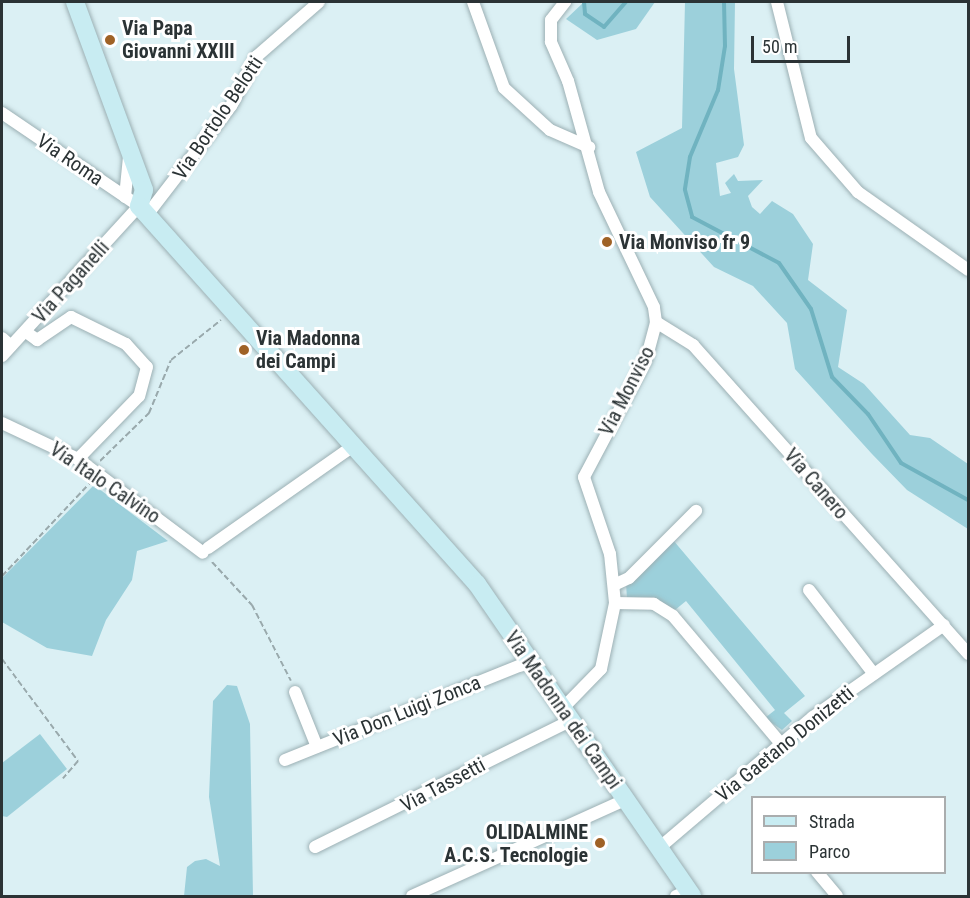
<!DOCTYPE html>
<style>
body{margin:0}
#map{position:relative;width:970px;height:898px;overflow:hidden;background:#dbf0f4;font-family:"Roboto Condensed",sans-serif}
div>[style]{position:absolute}
.green>*{inset:0;background:#9cd0db}
.stream>*{height:4px;margin:-2px;padding:0 2px;transform-origin:2px;border-radius:2px;background:#70b3c0}
.path>*{height:2px;margin-top:-1px;transform-origin:0;background:repeating-linear-gradient(90deg,#99a9ac 0 6px,transparent 0 9px)}
.roads{filter:drop-shadow(0 0 2px #9cb0b4) drop-shadow(0 0 2px #9cb0b4)}
.street>*{height:12px;margin:-6px;padding:0 6px;transform-origin:6px;border-radius:6px;background:#fff}
.secondary>*{height:18px;margin:-9px;padding:0 9px;transform-origin:9px;border-radius:9px;background:#c8ecf2}
.dots>*{width:16px;height:16px;translate:-50% -50%;box-sizing:border-box;border:3px solid #fff;border-radius:50%}
span{translate:-50% -50%;white-space:nowrap;text-align:center;line-height:1.15;-webkit-text-stroke:6px #fff;paint-order:stroke}
.poi-label{font-size:20px;color:#2b3335;font-weight:700}
.left{translate:0 -50%;text-align:left}
.right{translate:-100% -50%;text-align:right}
.street-label{font-size:20px;color:#2b3335}
.frame{position:absolute;inset:0;border:3px solid #2b3335;pointer-events:none}
.legend{position:absolute;left:751px;top:796px;width:195px;height:78px;box-sizing:border-box;background:#fff;border:2px solid #aaadae;margin:0;padding:8px 10px;list-style:none;font-size:18px;color:#2b3335}
.legend li{display:flex;align-items:center;gap:12px;height:30px}
.legend b{width:30px;border:2px solid #aaadae}
.scale{position:absolute;left:751px;top:36px;width:99px;height:27px;box-sizing:border-box;border:3px solid #2b3335;border-top:0;padding-left:8px;font-size:18px;line-height:21px;white-space:nowrap;color:#2b3335;-webkit-text-stroke:4px #fff;paint-order:stroke}
</style>
<div id="map">
<div class="green">
<div style="clip-path:polygon(584px 2px,655px 2px,636px 29px,597px 40px,566px 19px)"></div>
<div style="clip-path:polygon(685px 2px,735px 2px,734px 69px,744px 145px,738px 157px,716px 163px,720px 196px,731px 193px,725px 183px,734px 174px,738px 181px,763px 180px,748px 196px,752px 207px,760px 214px,772px 201px,793px 214px,813px 244px,808px 280px,847px 310px,838px 367px,864px 384px,910px 435px,930px 438px,968px 464px,968px 529px,907px 490px,872px 454px,795px 369px,787px 323px,753px 286px,714px 267px,650px 197px,636px 152px,682px 128px)"></div>
<div style="clip-path:polygon(94px 485px,168px 541px,137px 551px,132px 580px,106px 620px,92px 656px,47px 648px,2px 622px,2px 578px)"></div>
<div style="clip-path:polygon(673px 540px,805px 696px,784px 713px,792px 721px,782px 730px,765px 718px,775px 710px,686px 601px,675px 610px,654px 597px,627px 598px,626px 584px)"></div>
<div style="clip-path:polygon(227px 685px,237px 686px,250px 724px,253px 896px,184px 896px,187px 867px,195px 861px,206px 859px,220px 866px,209px 797px,213px 701px)"></div>
<div style="clip-path:polygon(40px 734px,67px 769px,7px 817px,2px 816px,2px 763px)"></div>
</div>
<div class="stream">
<div style="left:584px;top:2px;width:12px;rotate:85deg"></div>
<div style="left:585px;top:14px;width:23px;rotate:34deg"></div>
<div style="left:604px;top:27px;width:33px;rotate:-49deg"></div>
<div style="left:724px;top:2px;width:44px;rotate:88.7deg"></div>
<div style="left:725px;top:46px;width:45px;rotate:99deg"></div>
<div style="left:718px;top:90px;width:73px;rotate:112.7deg"></div>
<div style="left:690px;top:157px;width:33px;rotate:99deg"></div>
<div style="left:685px;top:190px;width:28px;rotate:75deg"></div>
<div style="left:692px;top:217px;width:98px;rotate:27.9deg"></div>
<div style="left:779px;top:263px;width:56px;rotate:55.2deg"></div>
<div style="left:811px;top:309px;width:71px;rotate:72.8deg"></div>
<div style="left:832px;top:377px;width:52px;rotate:45.8deg"></div>
<div style="left:868px;top:414px;width:59px;rotate:56deg"></div>
<div style="left:901px;top:463px;width:77px;rotate:28.9deg"></div>
</div>
<div class="path">
<div style="left:100px;top:461px;width:69px;rotate:-44.4deg"></div>
<div style="left:149px;top:413px;width:57px;rotate:-67.5deg"></div>
<div style="left:171px;top:360px;width:64px;rotate:-38.7deg"></div>
<div style="left:212px;top:562px;width:59px;rotate:47.1deg"></div>
<div style="left:252px;top:605px;width:85px;rotate:62.8deg"></div>
<div style="left:2px;top:576px;width:129px;rotate:-46.6deg"></div>
<div style="left:2px;top:659px;width:127px;rotate:53.3deg"></div>
<div style="left:78px;top:761px;width:23px;rotate:131deg"></div>
</div>
<div class="roads">
<div class="street">
<div style="left:473px;top:2px;width:91px;rotate:70.2deg"></div>
<div style="left:504px;top:88px;width:62px;rotate:42.4deg"></div>
<div style="left:550px;top:130px;width:43px;rotate:23.6deg"></div>
<div style="left:777px;top:2px;width:140px;rotate:76deg"></div>
<div style="left:811px;top:138px;width:72px;rotate:49deg"></div>
<div style="left:858px;top:192px;width:135px;rotate:35.3deg"></div>
<div style="left:2px;top:113px;width:166px;rotate:34.2deg"></div>
<div style="left:139px;top:206px;width:203px;rotate:132.4deg"></div>
<div style="left:125px;top:197px;width:40px;rotate:-84.3deg"></div>
<div style="left:147px;top:215px;width:138px;rotate:-52.4deg"></div>
<div style="left:231px;top:106px;width:56px;rotate:-62.5deg"></div>
<div style="left:257px;top:56px;width:82px;rotate:-41.1deg"></div>
<div style="left:656px;top:322px;width:44px;rotate:31.9deg"></div>
<div style="left:693px;top:345px;width:414px;rotate:48.3deg"></div>
<div style="left:26px;top:332px;width:14px;rotate:36deg"></div>
<div style="left:37px;top:340px;width:41px;rotate:-34.1deg"></div>
<div style="left:71px;top:317px;width:61px;rotate:26.1deg"></div>
<div style="left:126px;top:344px;width:31px;rotate:48deg"></div>
<div style="left:147px;top:367px;width:30px;rotate:105deg"></div>
<div style="left:139px;top:396px;width:88px;rotate:134.1deg"></div>
<div style="left:2px;top:338px;width:12px;rotate:42deg"></div>
<div style="left:2px;top:423px;width:84px;rotate:25.3deg"></div>
<div style="left:78px;top:459px;width:156px;rotate:36.9deg"></div>
<div style="left:208px;top:548px;width:177px;rotate:-35.1deg"></div>
<div style="left:616px;top:584px;width:14px;rotate:-25deg"></div>
<div style="left:629px;top:578px;width:95px;rotate:-45deg"></div>
<div style="left:809px;top:590px;width:106px;rotate:52.3deg"></div>
<div style="left:615px;top:603px;width:39px;rotate:1deg"></div>
<div style="left:654px;top:604px;width:22px;rotate:32deg"></div>
<div style="left:673px;top:616px;width:169px;rotate:49.8deg"></div>
<div style="left:295px;top:692px;width:59px;rotate:68.2deg"></div>
<div style="left:562px;top:709px;width:56px;rotate:-45.7deg"></div>
<div style="left:601px;top:669px;width:67px;rotate:-78deg"></div>
<div style="left:615px;top:603px;width:49px;rotate:-95.8deg"></div>
<div style="left:610px;top:554px;width:81px;rotate:-108.7deg"></div>
<div style="left:584px;top:477px;width:132px;rotate:-62.1deg"></div>
<div style="left:646px;top:360px;width:39px;rotate:-75deg"></div>
<div style="left:656px;top:322px;width:15px;rotate:-98deg"></div>
<div style="left:654px;top:307px;width:127px;rotate:-115.6deg"></div>
<div style="left:599px;top:192px;width:115px;rotate:-105.6deg"></div>
<div style="left:568px;top:81px;width:43px;rotate:-113.6deg"></div>
<div style="left:551px;top:42px;width:22px;rotate:-90deg"></div>
<div style="left:551px;top:20px;width:23px;rotate:-52deg"></div>
<div style="left:285px;top:760px;width:263px;rotate:-21.9deg"></div>
<div style="left:315px;top:847px;width:284px;rotate:-26.3deg"></div>
<div style="left:659px;top:848px;width:202px;rotate:-40.4deg"></div>
<div style="left:813px;top:717px;width:160px;rotate:-35.1deg"></div>
<div style="left:817px;top:872px;width:31px;rotate:50deg"></div>
<div style="left:412px;top:896px;width:234px;rotate:-24.3deg"></div>
<div style="left:676px;top:896px;width:13px;rotate:-23deg"></div>
</div>
<div class="secondary">
<div style="left:75px;top:2px;width:200px;rotate:69.8deg"></div>
<div style="left:144px;top:190px;width:17px;rotate:107deg"></div>
<div style="left:139px;top:206px;width:507px;rotate:48.2deg"></div>
<div style="left:477px;top:584px;width:379px;rotate:55.4deg"></div>
</div>
</div>
<div class="dots">
<div style="left:110px;top:40px;background:#9f6226"></div>
<div style="left:607px;top:242px;background:#9f6226"></div>
<div style="left:244px;top:350px;background:#9f6226"></div>
<div style="left:600px;top:843px;background:#9f6226"></div>
</div>
<div class="poi-label">
<span class="left" style="left:122px;top:40px">Via Papa<br>Giovanni XXIII</span>
<span class="left" style="left:619px;top:242px">Via Monviso fr 9</span>
<span class="left" style="left:256px;top:350px">Via Madonna<br>dei Campi</span>
<span class="right" style="left:588px;top:844px">OLIDALMINE<br>A.C.S. Tecnologie</span>
</div>
<div class="street-label">
<span style="left:218px;top:118px;rotate:-56deg">Via Bortolo Belotti</span>
<span style="left:70px;top:160px;rotate:34deg">Via Roma</span>
<span style="left:71px;top:282px;rotate:-48deg">Via Paganelli</span>
<span style="left:627px;top:391px;rotate:-63deg">Via Monviso</span>
<span style="left:105px;top:483px;rotate:34deg">Via Italo Calvino</span>
<span style="left:816px;top:484px;rotate:49deg">Via Canero</span>
<span style="left:563px;top:710px;rotate:55deg">Via Madonna dei Campi</span>
<span style="left:407px;top:711px;rotate:-22deg">Via Don Luigi Zonca</span>
<span style="left:785px;top:744px;rotate:-39deg">Via Gaetano Donizetti</span>
<span style="left:443px;top:785px;rotate:-28deg">Via Tassetti</span>
</div>
<div class="frame"></div>
<ul class="legend">
<li><b style="height:8px;background:#c8ecf2"></b>Strada</li>
<li><b style="height:16px;background:#9cd0db"></b>Parco</li>
</ul>
<div class="scale">50 m</div>
</div>
